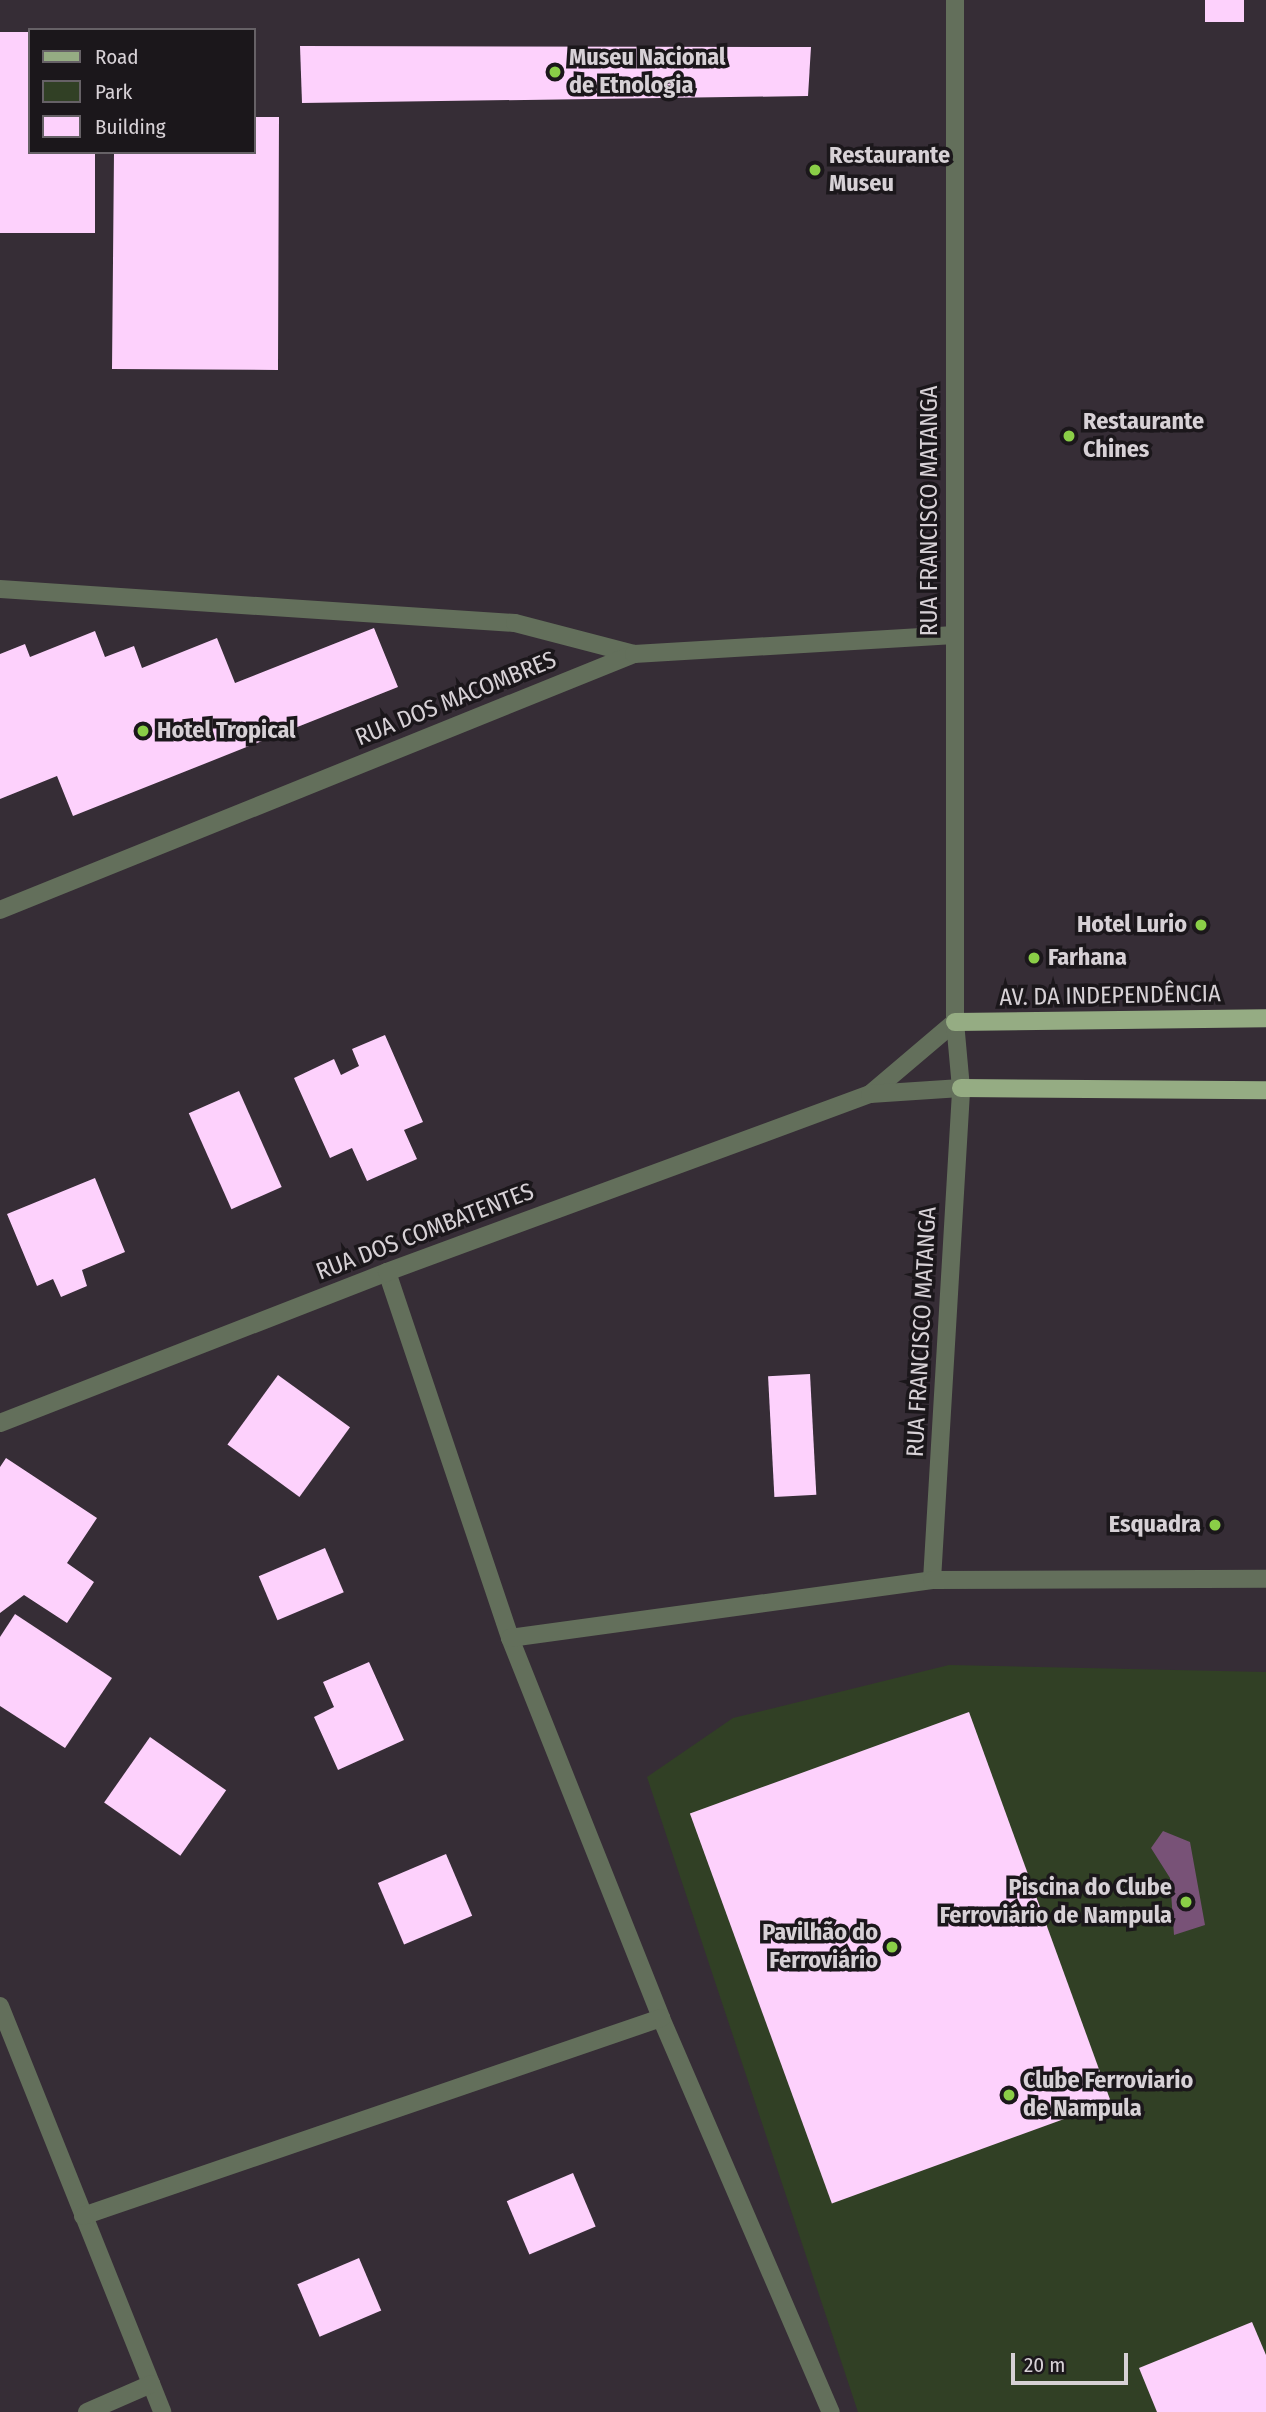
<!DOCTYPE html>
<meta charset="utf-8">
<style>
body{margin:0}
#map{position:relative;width:1266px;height:2412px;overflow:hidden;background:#362d36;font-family:"Fira Sans Condensed",sans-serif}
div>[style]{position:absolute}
.green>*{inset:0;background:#314025}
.water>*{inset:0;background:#785277}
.building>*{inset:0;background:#fdd1fc;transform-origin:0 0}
.minor>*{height:18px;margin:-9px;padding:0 9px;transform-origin:9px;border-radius:9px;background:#636f5b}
.major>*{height:18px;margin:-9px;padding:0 9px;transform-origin:9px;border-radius:9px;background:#95ac83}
.dots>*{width:19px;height:19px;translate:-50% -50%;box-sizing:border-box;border:4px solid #1b171b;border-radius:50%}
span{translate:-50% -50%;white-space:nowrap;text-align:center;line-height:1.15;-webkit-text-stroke:7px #1b171b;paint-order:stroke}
.poi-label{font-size:24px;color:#d7d1d6;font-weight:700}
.left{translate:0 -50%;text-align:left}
.right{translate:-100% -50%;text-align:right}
.street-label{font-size:24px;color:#d7d1d6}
.legend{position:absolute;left:28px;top:28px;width:228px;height:126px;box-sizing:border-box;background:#1b171b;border:2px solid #666166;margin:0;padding:9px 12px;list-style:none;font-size:21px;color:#d7d1d6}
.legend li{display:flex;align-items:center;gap:14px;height:35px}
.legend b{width:35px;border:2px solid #666166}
.scale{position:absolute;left:1011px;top:2353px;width:117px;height:32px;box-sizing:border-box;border:4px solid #d7d1d6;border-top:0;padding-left:9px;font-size:21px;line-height:24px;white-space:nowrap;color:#d7d1d6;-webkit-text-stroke:5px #1b171b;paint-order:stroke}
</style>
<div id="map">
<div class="green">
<div style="clip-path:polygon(949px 1665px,1266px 1672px,1266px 2412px,858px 2412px,647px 1777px,733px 1718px)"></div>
</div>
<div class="water">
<div style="clip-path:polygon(1163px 1831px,1190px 1842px,1205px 1925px,1174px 1935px,1170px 1878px,1151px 1848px)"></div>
</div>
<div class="building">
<div style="left:1205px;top:0;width:39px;height:22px"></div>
<div style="clip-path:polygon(0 32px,30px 32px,30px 152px,95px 152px,95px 233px,0 233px)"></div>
<div style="clip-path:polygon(300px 46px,811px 47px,808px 96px,302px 103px)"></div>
<div style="clip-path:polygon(254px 117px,279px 117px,278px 370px,112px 369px,114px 152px,254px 152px)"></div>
<div style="clip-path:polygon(374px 628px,398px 687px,73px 816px,57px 776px,0 799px,0 654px,25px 644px,30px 657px,95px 631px,105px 657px,134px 646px,142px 668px,217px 638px,235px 683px)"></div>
<div style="clip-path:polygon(385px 1035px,423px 1122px,404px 1130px,417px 1159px,367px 1181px,352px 1148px,330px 1158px,294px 1078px,334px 1059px,341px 1075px,359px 1066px,352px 1049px)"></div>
<div style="left:239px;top:1091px;width:105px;height:55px;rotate:66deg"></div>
<div style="clip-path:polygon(95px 1178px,125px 1252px,82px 1270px,87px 1286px,61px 1297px,53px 1279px,37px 1286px,7px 1214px)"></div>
<div style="left:810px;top:1374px;width:121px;height:42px;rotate:87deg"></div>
<div style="left:278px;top:1375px;width:89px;height:86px;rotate:36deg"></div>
<div style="clip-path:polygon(6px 1458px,97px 1518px,67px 1563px,94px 1582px,67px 1623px,24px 1595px,0 1613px,0 1467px)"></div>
<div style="left:325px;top:1548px;width:48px;height:72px;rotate:67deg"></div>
<div style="clip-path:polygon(15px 1614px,112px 1678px,65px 1748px,0 1706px,0 1637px)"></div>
<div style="clip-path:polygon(369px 1662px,404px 1740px,338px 1770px,314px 1717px,334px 1707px,323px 1682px)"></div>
<div style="left:969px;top:1712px;width:415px;height:297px;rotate:70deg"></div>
<div style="left:150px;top:1737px;width:93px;height:80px;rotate:35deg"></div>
<div style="left:446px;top:1854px;width:67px;height:74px;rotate:67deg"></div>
<div style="left:573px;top:2173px;width:58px;height:72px;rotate:67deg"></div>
<div style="left:359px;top:2258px;width:57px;height:67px;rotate:67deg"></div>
<div style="clip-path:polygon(1252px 2322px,1266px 2355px,1266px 2412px,1157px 2412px,1139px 2368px)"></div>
</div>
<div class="minor">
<div style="left:0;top:589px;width:516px;rotate:3.78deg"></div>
<div style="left:515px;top:623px;width:123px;rotate:14.6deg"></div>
<div style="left:0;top:910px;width:684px;rotate:-21.99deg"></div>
<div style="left:634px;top:654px;width:321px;rotate:-3.4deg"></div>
<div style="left:870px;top:1094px;width:111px;rotate:-40.3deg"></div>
<div style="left:387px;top:1272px;width:386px;rotate:71.4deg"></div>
<div style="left:510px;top:1638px;width:409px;rotate:68.3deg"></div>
<div style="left:661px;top:2018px;width:429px;rotate:66.7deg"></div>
<div style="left:0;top:1423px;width:415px;rotate:-21.3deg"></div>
<div style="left:387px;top:1272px;width:515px;rotate:-20.23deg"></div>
<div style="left:870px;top:1094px;width:91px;rotate:-3.8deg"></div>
<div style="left:932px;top:1580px;width:493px;rotate:-86.6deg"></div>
<div style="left:961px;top:1088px;width:66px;rotate:-95.2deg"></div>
<div style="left:955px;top:1022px;width:1022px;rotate:-90deg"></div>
<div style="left:510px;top:1638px;width:426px;rotate:-7.8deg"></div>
<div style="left:932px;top:1580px;width:334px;rotate:-0.2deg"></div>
<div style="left:0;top:2006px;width:437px;rotate:68.2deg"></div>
<div style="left:83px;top:2216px;width:611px;rotate:-18.91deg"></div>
<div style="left:87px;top:2412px;width:70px;rotate:-23.6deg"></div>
</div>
<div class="major">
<div style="left:955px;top:1022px;width:311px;rotate:-0.7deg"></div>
<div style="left:961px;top:1088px;width:305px;rotate:0.4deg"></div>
</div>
<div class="dots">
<div style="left:555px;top:72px;background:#8ace47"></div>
<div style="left:815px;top:170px;background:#8ace47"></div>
<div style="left:1069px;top:436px;background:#8ace47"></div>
<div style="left:143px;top:731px;background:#8ace47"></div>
<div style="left:1201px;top:925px;background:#8ace47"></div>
<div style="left:1034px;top:958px;background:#8ace47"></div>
<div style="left:1215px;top:1525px;background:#8ace47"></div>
<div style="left:1186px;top:1902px;background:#8ace47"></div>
<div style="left:892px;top:1947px;background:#8ace47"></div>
<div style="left:1009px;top:2095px;background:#8ace47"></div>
</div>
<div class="poi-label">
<span class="left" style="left:569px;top:72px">Museu Nacional<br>de Etnologia</span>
<span class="left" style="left:829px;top:170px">Restaurante<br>Museu</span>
<span class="left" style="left:1083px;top:436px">Restaurante<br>Chines</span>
<span class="left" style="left:157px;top:731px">Hotel Tropical</span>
<span class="right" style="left:1187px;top:925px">Hotel Lurio</span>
<span class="left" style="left:1048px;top:958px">Farhana</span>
<span class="right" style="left:1201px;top:1525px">Esquadra</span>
<span class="right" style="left:1172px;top:1902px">Piscina do Clube<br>Ferroviário de Nampula</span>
<span class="right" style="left:878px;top:1947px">Pavilhão do<br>Ferroviário</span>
<span class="left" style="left:1023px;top:2095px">Clube Ferroviario<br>de Nampula</span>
</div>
<div class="street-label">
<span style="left:930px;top:511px;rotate:-90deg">RUA FRANCISCO MATANGA</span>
<span style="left:456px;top:699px;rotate:-22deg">RUA DOS MACOMBRES</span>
<span style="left:1110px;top:996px;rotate:-1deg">AV. DA INDEPENDÊNCIA</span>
<span style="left:425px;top:1232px;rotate:-21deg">RUA DOS COMBATENTES</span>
<span style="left:922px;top:1332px;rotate:-87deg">RUA FRANCISCO MATANGA</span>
</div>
<ul class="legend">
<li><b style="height:9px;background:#95ac83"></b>Road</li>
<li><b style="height:19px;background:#314025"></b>Park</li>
<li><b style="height:19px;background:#fdd1fc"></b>Building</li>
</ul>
<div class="scale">20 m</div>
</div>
